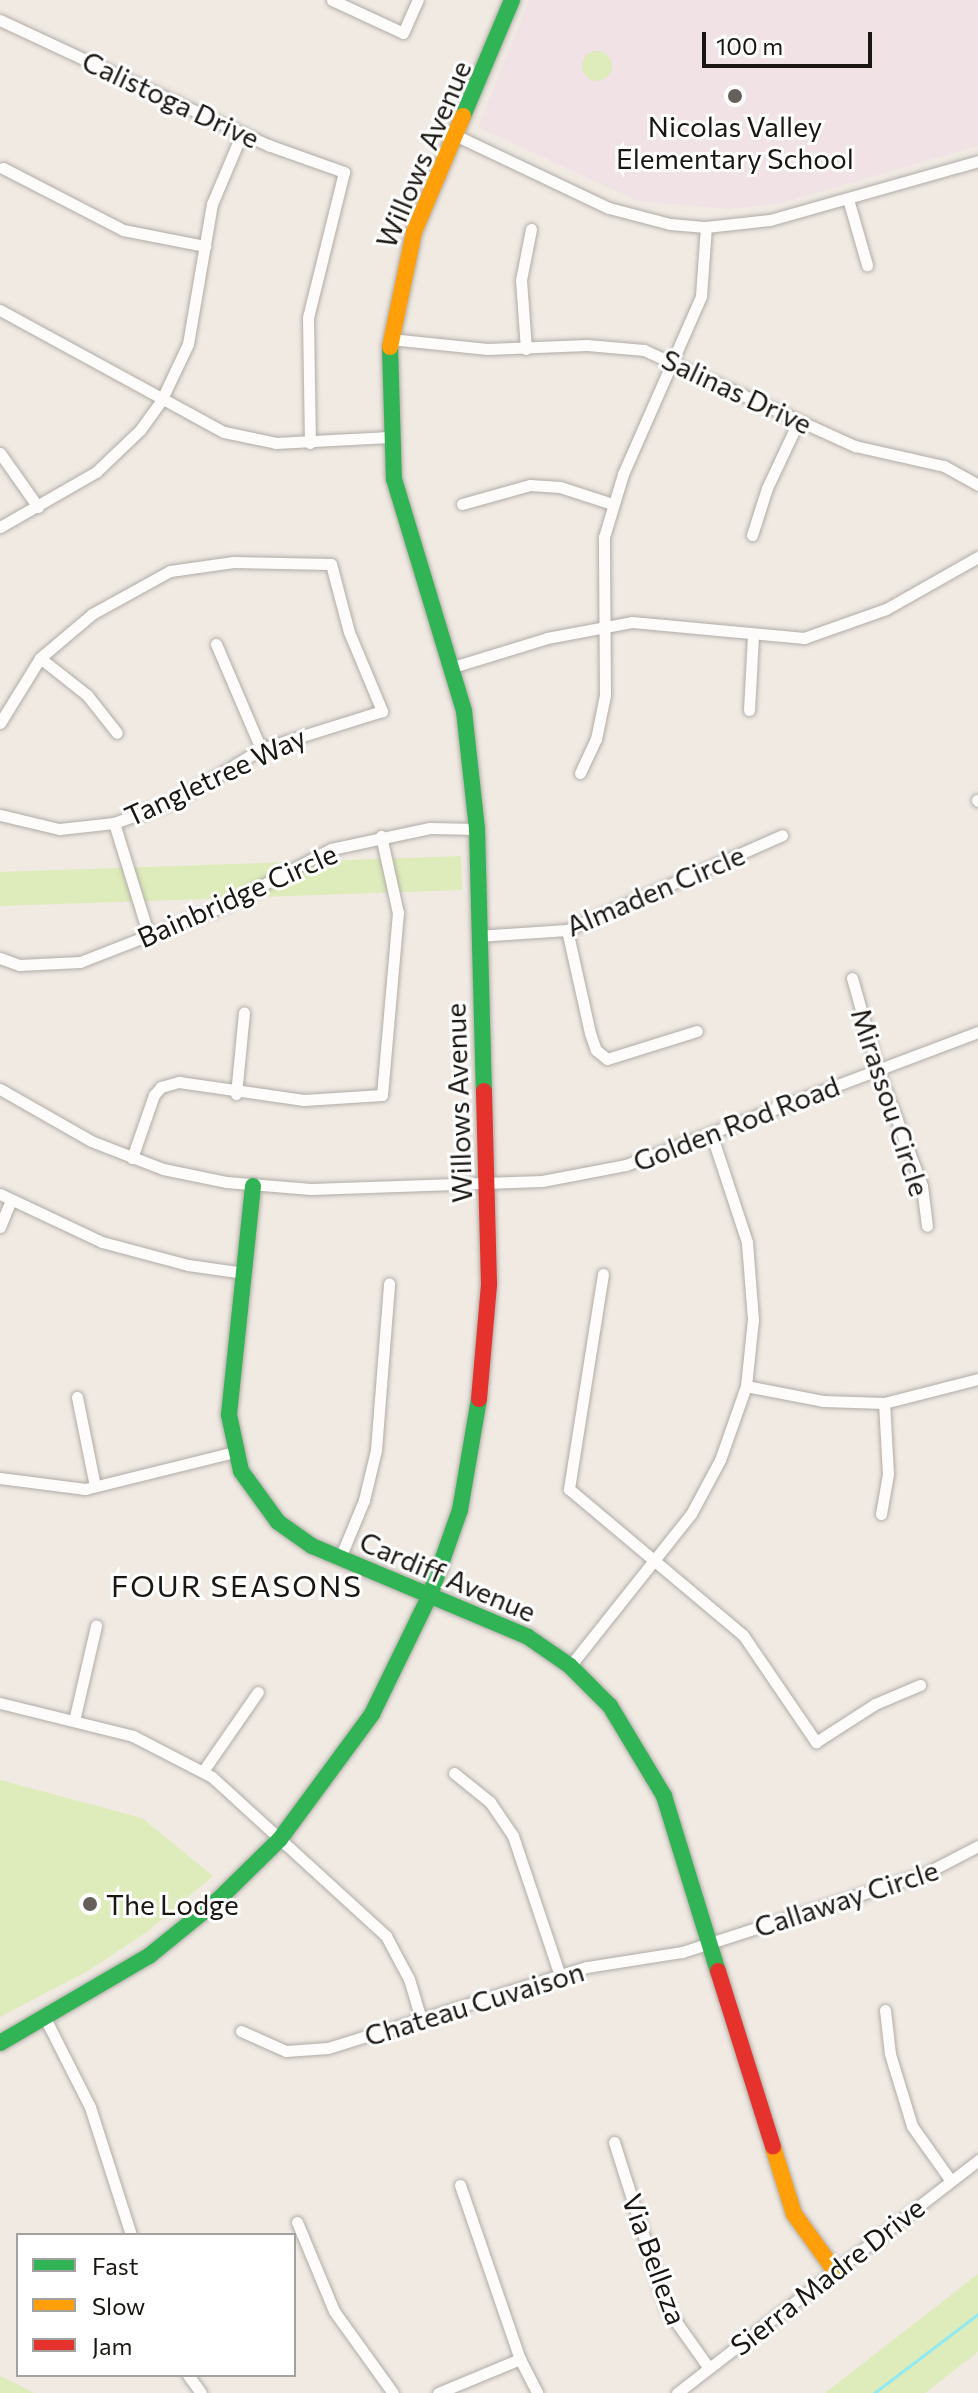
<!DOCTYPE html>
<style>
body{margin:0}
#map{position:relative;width:978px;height:2393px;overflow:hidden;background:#f0eae3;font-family:Commissioner,sans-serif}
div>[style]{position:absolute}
.education>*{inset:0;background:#f1e2e6}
.green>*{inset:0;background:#deebba;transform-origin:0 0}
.round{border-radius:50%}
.stream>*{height:3px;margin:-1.5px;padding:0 1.5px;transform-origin:1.5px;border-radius:1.5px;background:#91eaf2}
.roads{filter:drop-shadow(0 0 2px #b1aca6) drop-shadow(0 0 2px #b1aca6)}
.street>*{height:11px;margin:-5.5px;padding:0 5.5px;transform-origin:5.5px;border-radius:5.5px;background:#fdfcfb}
.fast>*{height:16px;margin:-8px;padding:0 8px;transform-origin:8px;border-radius:8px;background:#30b455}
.slow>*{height:16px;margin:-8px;padding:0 8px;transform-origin:8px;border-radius:8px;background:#ff9f0a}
.jam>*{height:16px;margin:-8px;padding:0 8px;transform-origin:8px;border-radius:8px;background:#e5322d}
.dots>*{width:22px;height:22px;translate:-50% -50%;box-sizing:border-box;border:4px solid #fff;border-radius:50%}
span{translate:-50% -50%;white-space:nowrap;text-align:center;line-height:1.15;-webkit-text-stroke:6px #fff;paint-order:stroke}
.street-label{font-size:28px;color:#1a1611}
.poi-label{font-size:28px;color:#1a1611}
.left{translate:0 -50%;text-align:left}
.neighbourhood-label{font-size:30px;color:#1a1611;letter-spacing:2px}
.legend{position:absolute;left:16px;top:2233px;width:280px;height:144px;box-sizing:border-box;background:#fff;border:2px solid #a3a2a0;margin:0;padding:10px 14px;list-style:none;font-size:24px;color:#1a1611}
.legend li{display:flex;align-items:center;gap:16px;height:40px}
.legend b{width:40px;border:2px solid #a3a2a0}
.scale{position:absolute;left:702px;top:32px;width:170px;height:36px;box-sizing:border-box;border:4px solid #1a1611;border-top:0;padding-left:10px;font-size:24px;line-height:28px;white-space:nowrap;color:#1a1611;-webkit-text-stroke:6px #fff;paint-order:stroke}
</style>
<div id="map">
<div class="education">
<div style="clip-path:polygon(529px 0,978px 0,978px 146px,781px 203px,731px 209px,638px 201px,478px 127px)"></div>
</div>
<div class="green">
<div class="round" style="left:582px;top:51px;width:30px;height:30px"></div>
<div style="left:461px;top:856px;width:34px;height:503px;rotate:88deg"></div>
<div style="clip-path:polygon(0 1780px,142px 1818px,213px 1876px,147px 1932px,91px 1969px,0 2017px)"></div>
<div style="clip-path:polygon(978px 2274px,978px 2352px,925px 2393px,825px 2393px)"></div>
<div style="clip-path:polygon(0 2376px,17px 2384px,34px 2393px,0 2393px)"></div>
</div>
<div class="stream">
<div style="left:874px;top:2393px;width:131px;rotate:-37.2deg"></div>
</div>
<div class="roads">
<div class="street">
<div style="left:332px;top:0;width:78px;rotate:24.9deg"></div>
<div style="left:403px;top:33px;width:36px;rotate:-66deg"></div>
<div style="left:0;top:20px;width:296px;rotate:25deg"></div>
<div style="left:268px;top:145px;width:81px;rotate:19.6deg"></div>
<div style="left:344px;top:172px;width:150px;rotate:103.9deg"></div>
<div style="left:308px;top:318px;width:125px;rotate:89.1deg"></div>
<div style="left:455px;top:135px;width:170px;rotate:25.4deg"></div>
<div style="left:609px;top:208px;width:63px;rotate:14.7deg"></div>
<div style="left:670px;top:224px;width:36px;rotate:5deg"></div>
<div style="left:706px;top:227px;width:64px;rotate:-6.2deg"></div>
<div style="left:770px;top:220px;width:216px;rotate:-15.8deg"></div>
<div style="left:3px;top:168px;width:135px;rotate:27.3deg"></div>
<div style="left:123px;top:230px;width:84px;rotate:11deg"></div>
<div style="left:848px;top:199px;width:69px;rotate:73.9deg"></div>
<div style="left:0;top:310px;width:255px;rotate:28.6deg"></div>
<div style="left:224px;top:432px;width:53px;rotate:11.9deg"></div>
<div style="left:276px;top:443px;width:113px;rotate:-3deg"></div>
<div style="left:390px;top:339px;width:98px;rotate:5.9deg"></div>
<div style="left:487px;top:349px;width:100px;rotate:-2.3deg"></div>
<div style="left:587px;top:345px;width:57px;rotate:5deg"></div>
<div style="left:644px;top:350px;width:232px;rotate:24.5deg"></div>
<div style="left:855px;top:446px;width:91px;rotate:12.7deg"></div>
<div style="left:944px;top:466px;width:39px;rotate:29deg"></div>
<div style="left:526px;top:349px;width:69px;rotate:-94.1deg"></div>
<div style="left:521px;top:280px;width:52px;rotate:-78.9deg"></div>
<div style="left:0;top:453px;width:66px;rotate:54.9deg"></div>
<div style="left:462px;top:504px;width:71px;rotate:-15.6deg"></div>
<div style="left:530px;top:485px;width:30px;rotate:4deg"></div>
<div style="left:560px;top:487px;width:55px;rotate:18.1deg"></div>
<div style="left:0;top:527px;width:111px;rotate:-29.8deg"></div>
<div style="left:96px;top:472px;width:61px;rotate:-43.7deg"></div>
<div style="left:140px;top:430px;width:36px;rotate:-54deg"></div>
<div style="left:161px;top:401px;width:63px;rotate:-64.7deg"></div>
<div style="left:188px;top:344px;width:142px;rotate:-80.3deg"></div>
<div style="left:212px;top:204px;width:77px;rotate:-67.1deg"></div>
<div style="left:752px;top:535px;width:49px;rotate:-72.3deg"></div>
<div style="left:767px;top:488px;width:75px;rotate:-64.8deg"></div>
<div style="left:216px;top:644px;width:114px;rotate:66.8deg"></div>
<div style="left:40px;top:658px;width:60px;rotate:38.2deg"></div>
<div style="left:87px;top:695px;width:48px;rotate:51.7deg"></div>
<div style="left:453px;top:667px;width:98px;rotate:-17.1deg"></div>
<div style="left:547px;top:638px;width:86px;rotate:-10.7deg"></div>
<div style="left:632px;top:622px;width:173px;rotate:5.3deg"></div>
<div style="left:804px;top:638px;width:87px;rotate:-19.5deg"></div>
<div style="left:886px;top:609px;width:106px;rotate:-29.5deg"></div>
<div style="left:749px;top:710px;width:74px;rotate:-86.9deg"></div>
<div style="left:0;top:723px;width:76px;rotate:-58.4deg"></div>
<div style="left:40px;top:658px;width:68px;rotate:-40.2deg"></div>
<div style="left:92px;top:614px;width:89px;rotate:-28.9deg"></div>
<div style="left:170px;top:571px;width:64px;rotate:-8.1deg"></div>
<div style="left:233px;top:562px;width:98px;rotate:1.2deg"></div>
<div style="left:331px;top:564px;width:70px;rotate:75.2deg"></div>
<div style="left:349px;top:632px;width:86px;rotate:67.3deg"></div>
<div style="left:382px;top:711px;width:127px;rotate:162.6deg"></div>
<div style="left:261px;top:749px;width:98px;rotate:148.7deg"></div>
<div style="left:177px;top:800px;width:67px;rotate:159.9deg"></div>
<div style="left:114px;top:823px;width:55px;rotate:173.8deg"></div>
<div style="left:59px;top:829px;width:61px;rotate:-166.7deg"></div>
<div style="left:580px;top:773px;width:38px;rotate:-65deg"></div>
<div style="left:596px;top:739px;width:45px;rotate:-78.4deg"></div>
<div style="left:605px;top:695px;width:158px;rotate:-90.4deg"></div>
<div style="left:604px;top:537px;width:66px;rotate:-73.2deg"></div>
<div style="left:623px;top:474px;width:194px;rotate:-66.3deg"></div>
<div style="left:701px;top:296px;width:69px;rotate:-85.9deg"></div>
<div style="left:977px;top:800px;width:1px;rotate:45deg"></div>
<div style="left:114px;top:823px;width:118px;rotate:72.8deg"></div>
<div style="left:567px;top:930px;width:106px;rotate:77.4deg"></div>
<div style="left:590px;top:1033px;width:18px;rotate:71deg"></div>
<div style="left:596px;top:1050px;width:14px;rotate:39deg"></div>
<div style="left:607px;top:1059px;width:94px;rotate:-17.3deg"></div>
<div style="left:477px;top:936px;width:90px;rotate:-3.8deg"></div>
<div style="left:567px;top:930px;width:235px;rotate:-23.8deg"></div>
<div style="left:0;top:958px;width:20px;rotate:20deg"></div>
<div style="left:19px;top:965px;width:61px;rotate:-2.8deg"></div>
<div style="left:80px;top:962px;width:151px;rotate:-21.3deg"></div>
<div style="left:221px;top:907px;width:124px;rotate:-27.8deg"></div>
<div style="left:331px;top:849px;width:101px;rotate:-12deg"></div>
<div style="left:430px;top:828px;width:47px;rotate:1.2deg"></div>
<div style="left:852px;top:978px;width:96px;rotate:74.2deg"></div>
<div style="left:878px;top:1070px;width:124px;rotate:69.2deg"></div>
<div style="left:922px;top:1186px;width:40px;rotate:82.9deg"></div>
<div style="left:0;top:1089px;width:105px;rotate:29.7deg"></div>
<div style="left:91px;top:1141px;width:77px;rotate:21.3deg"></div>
<div style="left:163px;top:1169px;width:64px;rotate:11.7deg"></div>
<div style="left:226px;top:1182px;width:85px;rotate:4.7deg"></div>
<div style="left:311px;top:1189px;width:231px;rotate:-2deg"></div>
<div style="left:542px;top:1181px;width:86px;rotate:-10.8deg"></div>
<div style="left:626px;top:1165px;width:376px;rotate:-20.7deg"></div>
<div style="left:236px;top:1094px;width:82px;rotate:-84.4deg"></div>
<div style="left:132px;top:1158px;width:67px;rotate:-70.8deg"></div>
<div style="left:154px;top:1095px;width:11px;rotate:-49deg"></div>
<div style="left:161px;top:1087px;width:19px;rotate:-16deg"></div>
<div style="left:179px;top:1082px;width:126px;rotate:8.2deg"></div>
<div style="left:304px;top:1100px;width:78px;rotate:-3.7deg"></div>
<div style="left:382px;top:1095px;width:183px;rotate:-85deg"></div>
<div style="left:398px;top:913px;width:79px;rotate:-102.4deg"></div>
<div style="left:0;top:1194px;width:113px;rotate:25.2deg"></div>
<div style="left:102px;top:1242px;width:89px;rotate:15deg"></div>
<div style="left:188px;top:1265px;width:57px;rotate:8.1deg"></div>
<div style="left:0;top:1227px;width:29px;rotate:-68deg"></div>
<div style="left:603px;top:1274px;width:218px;rotate:99deg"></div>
<div style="left:569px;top:1489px;width:227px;rotate:40deg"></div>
<div style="left:743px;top:1635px;width:130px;rotate:55.7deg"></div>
<div style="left:816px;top:1742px;width:70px;rotate:-32.8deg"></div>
<div style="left:875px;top:1704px;width:49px;rotate:-22.9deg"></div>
<div style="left:746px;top:1386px;width:78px;rotate:11deg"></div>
<div style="left:823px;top:1401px;width:61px;rotate:1.9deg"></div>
<div style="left:884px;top:1403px;width:97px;rotate:-14.3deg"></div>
<div style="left:77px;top:1397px;width:91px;rotate:78.6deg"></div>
<div style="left:0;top:1478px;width:86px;rotate:7.4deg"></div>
<div style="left:85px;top:1489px;width:154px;rotate:-13.9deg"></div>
<div style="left:881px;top:1514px;width:41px;rotate:-80.1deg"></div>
<div style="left:888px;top:1474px;width:71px;rotate:-93.2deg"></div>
<div style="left:340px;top:1558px;width:63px;rotate:-67.5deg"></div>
<div style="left:364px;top:1500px;width:51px;rotate:-76.5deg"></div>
<div style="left:376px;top:1450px;width:167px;rotate:-85.5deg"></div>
<div style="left:570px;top:1666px;width:194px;rotate:-51.5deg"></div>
<div style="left:691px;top:1514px;width:61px;rotate:-61.8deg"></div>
<div style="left:720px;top:1460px;width:78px;rotate:-70.6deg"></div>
<div style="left:746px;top:1386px;width:67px;rotate:-84deg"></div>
<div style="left:753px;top:1319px;width:77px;rotate:-94.5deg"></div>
<div style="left:747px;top:1242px;width:115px;rotate:-108.3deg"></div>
<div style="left:0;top:1703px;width:137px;rotate:13.9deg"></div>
<div style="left:133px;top:1736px;width:89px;rotate:27.4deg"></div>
<div style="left:212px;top:1777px;width:236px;rotate:42.4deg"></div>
<div style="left:386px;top:1936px;width:49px;rotate:61.9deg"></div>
<div style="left:409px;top:1979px;width:42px;rotate:73.3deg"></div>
<div style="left:74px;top:1721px;width:98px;rotate:-77deg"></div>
<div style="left:203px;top:1771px;width:96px;rotate:-55.2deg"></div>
<div style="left:454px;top:1773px;width:46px;rotate:38.9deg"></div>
<div style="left:490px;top:1802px;width:41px;rotate:55.9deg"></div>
<div style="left:513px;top:1836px;width:148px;rotate:71.4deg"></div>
<div style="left:885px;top:2010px;width:44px;rotate:83.5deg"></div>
<div style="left:890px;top:2054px;width:75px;rotate:73deg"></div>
<div style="left:912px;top:2126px;width:67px;rotate:54.7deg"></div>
<div style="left:46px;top:2020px;width:97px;rotate:63.2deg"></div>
<div style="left:90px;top:2107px;width:134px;rotate:72.2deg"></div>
<div style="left:241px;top:2031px;width:49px;rotate:24deg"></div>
<div style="left:286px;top:2051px;width:42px;rotate:-4.1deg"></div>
<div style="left:328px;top:2048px;width:271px;rotate:-17.4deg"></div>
<div style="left:587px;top:1967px;width:96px;rotate:-9deg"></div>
<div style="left:682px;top:1952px;width:254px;rotate:-17.9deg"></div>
<div style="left:924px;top:1874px;width:61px;rotate:-27.4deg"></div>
<div style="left:614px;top:2142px;width:175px;rotate:72.4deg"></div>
<div style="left:667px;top:2309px;width:72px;rotate:54.6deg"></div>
<div style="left:460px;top:2185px;width:184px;rotate:71deg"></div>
<div style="left:520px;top:2359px;width:38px;rotate:63deg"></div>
<div style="left:297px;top:2222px;width:96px;rotate:67.4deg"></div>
<div style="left:334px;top:2311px;width:101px;rotate:54.3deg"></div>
<div style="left:188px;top:2375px;width:22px;rotate:54deg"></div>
<div style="left:438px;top:2393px;width:89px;rotate:-22.5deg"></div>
<div style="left:677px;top:2393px;width:381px;rotate:-37.7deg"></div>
</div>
<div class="fast">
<div style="left:463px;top:116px;width:126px;rotate:-67.1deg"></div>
<div style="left:390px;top:347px;width:132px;rotate:88.3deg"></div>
<div style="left:394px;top:479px;width:242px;rotate:73.2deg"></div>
<div style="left:464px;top:711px;width:119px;rotate:83.7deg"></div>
<div style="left:477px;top:829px;width:262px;rotate:88.5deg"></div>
<div style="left:253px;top:1186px;width:230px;rotate:96deg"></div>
<div style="left:229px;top:1415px;width:57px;rotate:77.9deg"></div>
<div style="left:241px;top:1471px;width:63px;rotate:54deg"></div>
<div style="left:278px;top:1522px;width:42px;rotate:35.2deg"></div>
<div style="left:312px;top:1546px;width:234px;rotate:22.8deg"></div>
<div style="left:528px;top:1637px;width:51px;rotate:34.6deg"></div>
<div style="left:570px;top:1666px;width:57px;rotate:45deg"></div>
<div style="left:610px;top:1706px;width:105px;rotate:59deg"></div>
<div style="left:664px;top:1796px;width:183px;rotate:72.9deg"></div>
<div style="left:0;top:2043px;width:173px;rotate:-30.3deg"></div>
<div style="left:149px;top:1956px;width:89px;rotate:-39.1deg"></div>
<div style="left:218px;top:1900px;width:87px;rotate:-44.5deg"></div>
<div style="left:280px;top:1839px;width:155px;rotate:-53.6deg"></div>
<div style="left:372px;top:1714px;width:132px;rotate:-64deg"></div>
<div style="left:430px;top:1595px;width:90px;rotate:-70.6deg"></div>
<div style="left:460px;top:1510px;width:113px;rotate:-80.3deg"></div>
</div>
<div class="slow">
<div style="left:390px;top:347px;width:117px;rotate:-78.2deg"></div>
<div style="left:414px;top:232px;width:126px;rotate:-67.1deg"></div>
<div style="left:773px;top:2147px;width:70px;rotate:72.6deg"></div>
<div style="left:794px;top:2214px;width:70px;rotate:54.3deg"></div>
</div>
<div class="jam">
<div style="left:479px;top:1399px;width:115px;rotate:-85deg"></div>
<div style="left:489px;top:1284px;width:193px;rotate:-91.5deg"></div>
<div style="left:718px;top:1971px;width:184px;rotate:72.6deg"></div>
</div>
</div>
<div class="dots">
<div style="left:735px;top:96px;background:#65605a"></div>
<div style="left:90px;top:1904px;background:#65605a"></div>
</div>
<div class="street-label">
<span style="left:171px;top:99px;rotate:25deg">Calistoga Drive</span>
<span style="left:423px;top:154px;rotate:-67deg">Willows Avenue</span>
<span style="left:737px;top:391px;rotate:25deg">Salinas Drive</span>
<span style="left:215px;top:776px;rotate:-25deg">Tangletree Way</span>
<span style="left:655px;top:890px;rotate:-23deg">Almaden Circle</span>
<span style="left:237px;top:895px;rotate:-24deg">Bainbridge Circle</span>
<span style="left:891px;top:1102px;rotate:72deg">Mirassou Circle</span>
<span style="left:458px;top:1103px;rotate:-92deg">Willows Avenue</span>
<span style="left:736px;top:1123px;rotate:-21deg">Golden Rod Road</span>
<span style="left:448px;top:1576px;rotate:23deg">Cardiff Avenue</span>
<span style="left:846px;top:1898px;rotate:-18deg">Callaway Circle</span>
<span style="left:474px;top:2003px;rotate:-17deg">Chateau Cuvaison</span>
<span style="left:655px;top:2259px;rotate:70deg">Via Belleza</span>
<span style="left:827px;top:2276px;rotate:-38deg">Sierra Madre Drive</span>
</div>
<div class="poi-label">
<span style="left:735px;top:142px">Nicolas Valley<br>Elementary School</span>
<span class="left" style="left:106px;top:1904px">The Lodge</span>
</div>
<div class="neighbourhood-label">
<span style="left:237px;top:1585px">FOUR SEASONS</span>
</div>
<ul class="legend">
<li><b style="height:10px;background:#30b455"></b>Fast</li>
<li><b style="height:10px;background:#ff9f0a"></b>Slow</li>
<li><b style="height:10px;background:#e5322d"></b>Jam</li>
</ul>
<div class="scale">100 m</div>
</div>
